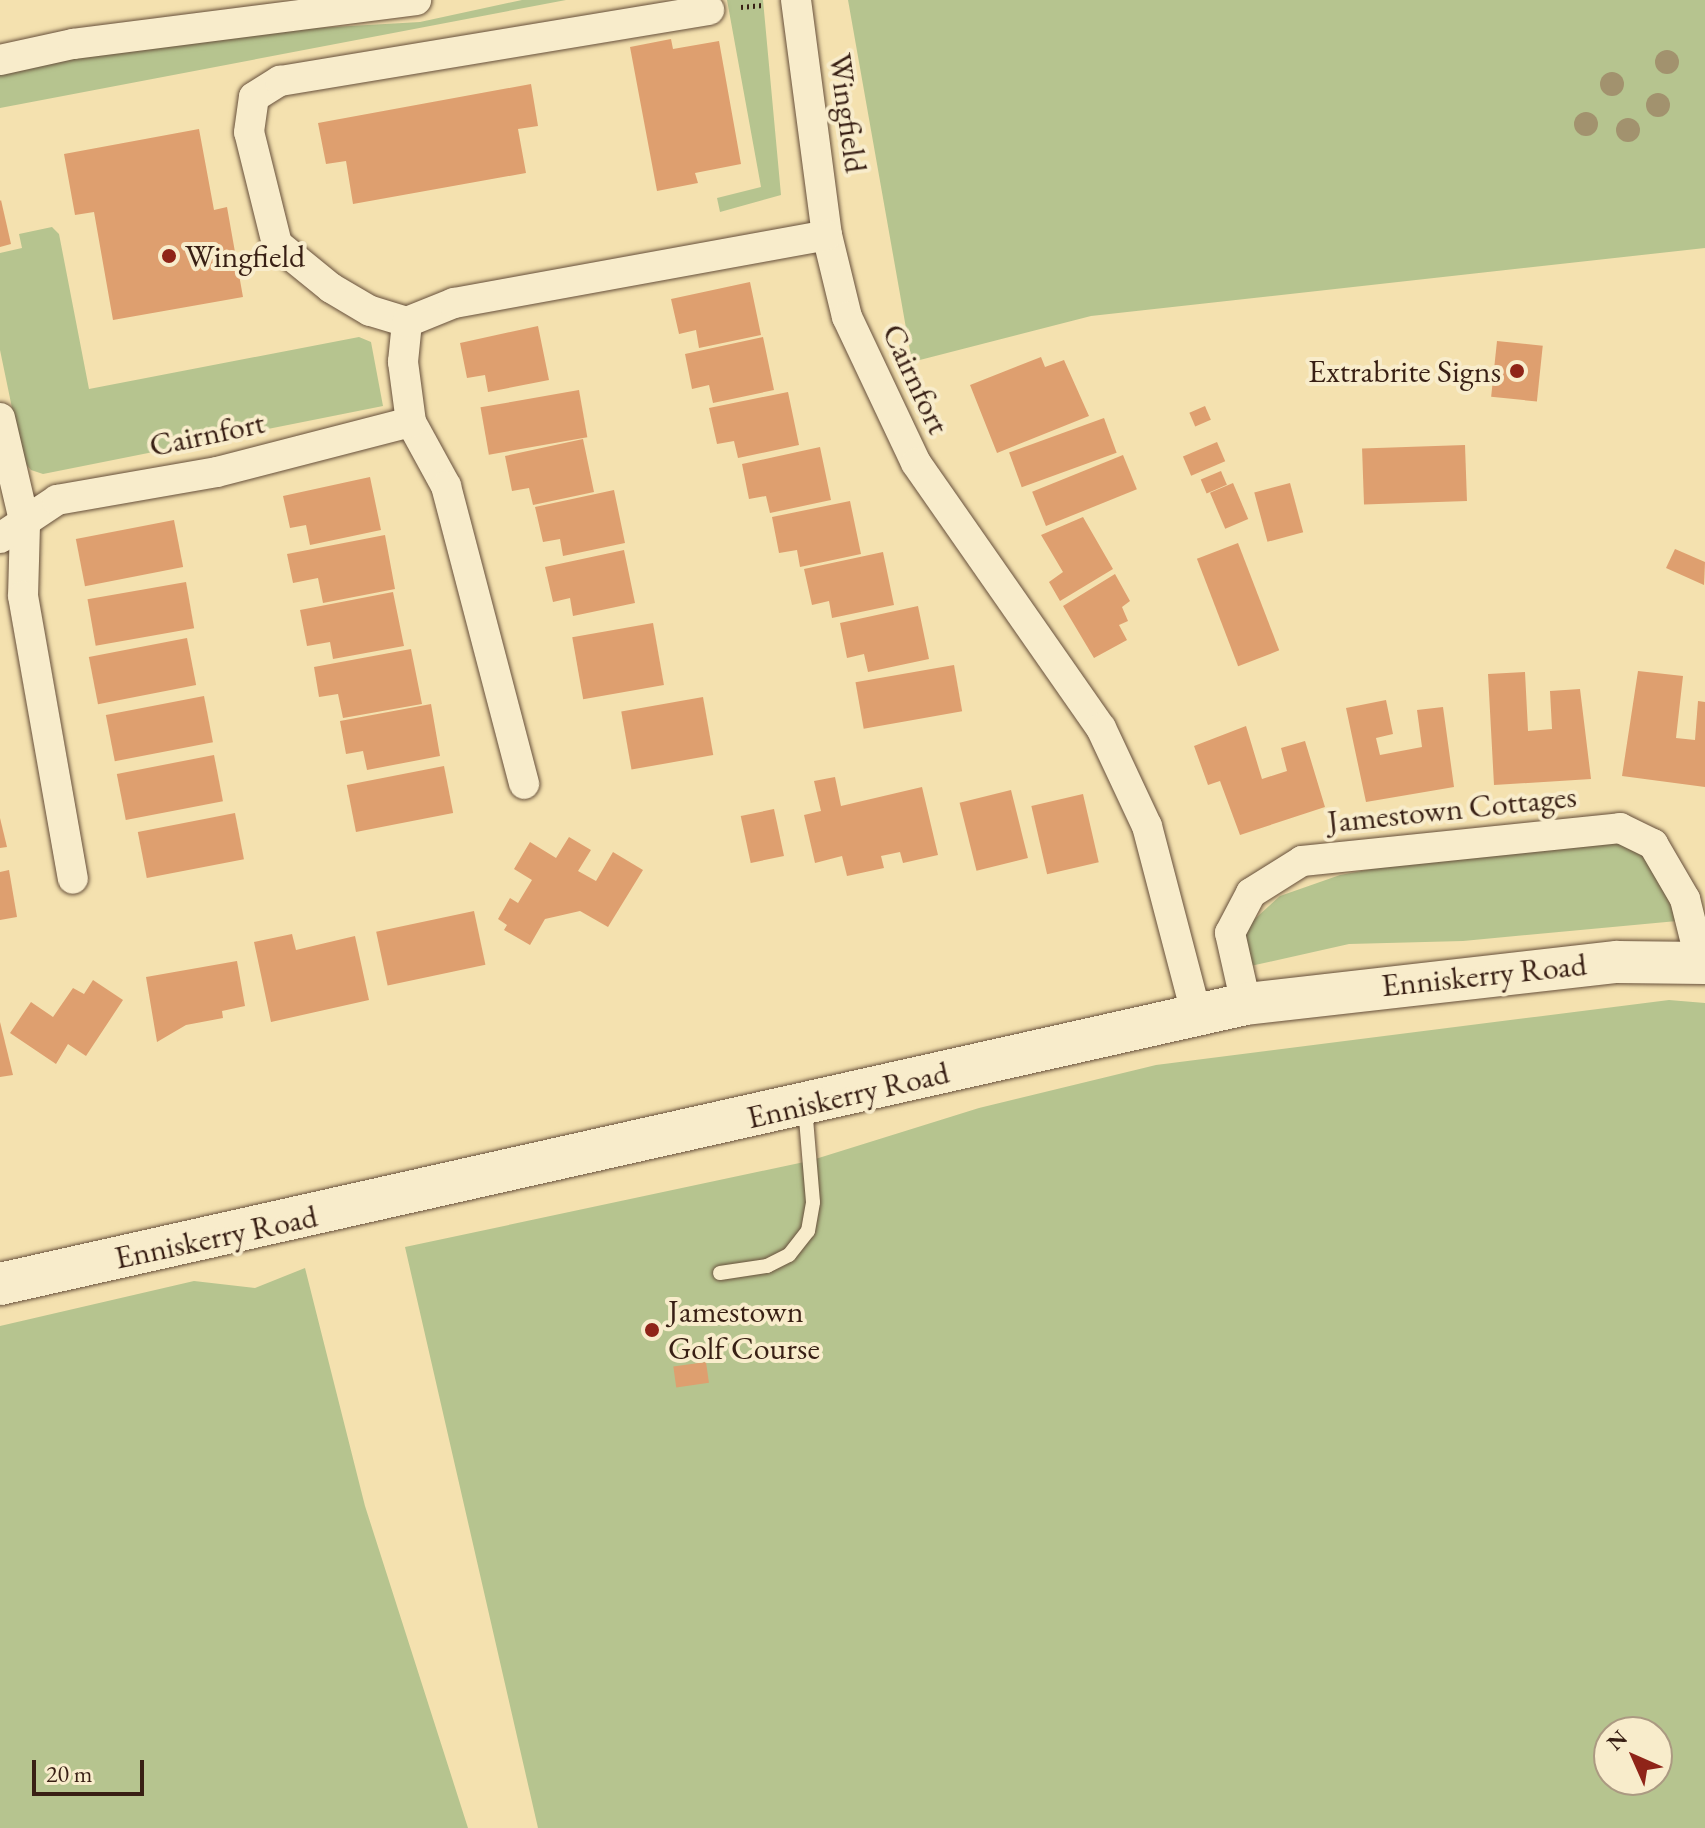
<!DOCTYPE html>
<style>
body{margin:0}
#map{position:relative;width:1705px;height:1828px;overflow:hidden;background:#f4e1af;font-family:"EB Garamond",serif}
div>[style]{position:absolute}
.green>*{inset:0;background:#b6c48f}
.building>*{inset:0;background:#de9f6f;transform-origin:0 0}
.path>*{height:5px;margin-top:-2.5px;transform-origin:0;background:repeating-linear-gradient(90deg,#381f14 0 2px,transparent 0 6px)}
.roads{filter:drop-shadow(0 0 2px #67503b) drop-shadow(0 0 2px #67503b)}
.lane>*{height:14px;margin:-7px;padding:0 7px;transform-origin:7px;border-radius:7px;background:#f8eccb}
.street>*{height:30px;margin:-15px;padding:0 15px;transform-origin:15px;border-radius:15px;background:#f8eccb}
.secondary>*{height:42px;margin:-21px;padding:0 21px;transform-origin:21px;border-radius:21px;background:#f8eccb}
.trees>*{width:24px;height:24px;margin:-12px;border-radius:50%;background:#a2926e}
.dots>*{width:22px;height:22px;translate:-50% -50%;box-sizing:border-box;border:4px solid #f8eccb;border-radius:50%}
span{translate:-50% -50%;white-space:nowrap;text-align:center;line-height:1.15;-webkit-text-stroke:8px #f8eccb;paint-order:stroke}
.street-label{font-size:32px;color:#381f14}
.poi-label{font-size:32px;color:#381f14}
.left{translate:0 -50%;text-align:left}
.right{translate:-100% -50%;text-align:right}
.north{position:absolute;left:1593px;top:1716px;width:80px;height:80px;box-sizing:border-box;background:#f8eccb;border:2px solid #ab9a82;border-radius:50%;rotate:315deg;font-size:22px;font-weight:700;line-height:32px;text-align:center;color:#381f14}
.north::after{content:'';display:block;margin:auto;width:28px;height:36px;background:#8f2418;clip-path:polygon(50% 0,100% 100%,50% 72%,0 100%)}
.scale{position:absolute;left:32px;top:1760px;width:112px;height:36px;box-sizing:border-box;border:4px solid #381f14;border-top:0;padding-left:10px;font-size:24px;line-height:28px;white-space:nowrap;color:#381f14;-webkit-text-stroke:6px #f8eccb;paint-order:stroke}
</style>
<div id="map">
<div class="green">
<div style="clip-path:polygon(522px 0,566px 0,0 108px,0 69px,281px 30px,420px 22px)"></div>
<div style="clip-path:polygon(727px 0,763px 0,781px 195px,720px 212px,717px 198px,761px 187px)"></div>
<div style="clip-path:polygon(848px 0,1705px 0,1705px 248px,1091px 316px,912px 362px)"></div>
<div style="clip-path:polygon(52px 227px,59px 234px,89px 389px,359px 337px,371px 342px,383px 406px,43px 474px,31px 470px,23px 461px,0 350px,0 253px,22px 248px,19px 234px)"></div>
<div style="clip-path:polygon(1595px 841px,1627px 844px,1652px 859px,1677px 921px,1463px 941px,1349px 944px,1246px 967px,1246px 927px,1280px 896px,1340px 875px,1462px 852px)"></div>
<div style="clip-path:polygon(evenodd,1669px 1000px,1705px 1003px,1705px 1828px,538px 1828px,405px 1247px,809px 1161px,979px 1108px,1156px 1065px,1669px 1000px,1609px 1732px,1657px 1732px,1657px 1780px,1609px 1780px,1609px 1732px)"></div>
<div style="clip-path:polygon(305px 1268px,365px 1506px,468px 1828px,0 1828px,0 1326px,194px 1281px,255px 1288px)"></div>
</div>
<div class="building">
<div style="clip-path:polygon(671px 39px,673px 49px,719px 41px,741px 164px,695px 173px,698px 183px,657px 191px,630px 47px)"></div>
<div style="clip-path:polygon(531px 84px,538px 126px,518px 129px,526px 173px,353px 204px,346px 161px,326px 164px,318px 123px)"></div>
<div style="clip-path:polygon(199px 129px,214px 210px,227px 207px,243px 297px,113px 320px,94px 212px,75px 215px,64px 154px)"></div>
<div style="clip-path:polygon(1px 200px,11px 244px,0 247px,0 201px)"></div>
<div style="clip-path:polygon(750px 282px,761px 335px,699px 348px,696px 330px,679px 334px,671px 299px)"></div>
<div style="clip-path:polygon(538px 326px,549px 380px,488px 392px,485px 375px,467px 378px,460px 343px)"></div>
<div style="clip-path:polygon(763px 337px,774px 390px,713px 403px,709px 385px,692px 389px,685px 354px)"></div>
<div style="left:1497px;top:341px;width:46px;height:56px;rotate:6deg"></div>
<div style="clip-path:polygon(1041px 357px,1045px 367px,1064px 360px,1089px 416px,997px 453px,970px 385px)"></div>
<div style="left:579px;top:390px;width:48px;height:100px;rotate:80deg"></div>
<div style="clip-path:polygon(788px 392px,799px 445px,738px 458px,734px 441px,717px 444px,709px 408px)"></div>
<div style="left:1205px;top:406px;width:15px;height:17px;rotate:67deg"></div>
<div style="left:1104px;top:418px;width:37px;height:101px;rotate:70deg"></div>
<div style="clip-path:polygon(583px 439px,594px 492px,533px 505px,529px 488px,512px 491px,505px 456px)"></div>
<div style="left:1217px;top:442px;width:21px;height:37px;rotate:67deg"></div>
<div style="left:1465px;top:445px;width:56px;height:103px;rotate:88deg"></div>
<div style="clip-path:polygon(820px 447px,831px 500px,770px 513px,766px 496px,749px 499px,742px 464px)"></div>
<div style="left:1123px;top:455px;width:37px;height:98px;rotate:68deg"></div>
<div style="left:1221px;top:471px;width:15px;height:22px;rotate:67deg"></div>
<div style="clip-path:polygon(370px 477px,381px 530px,310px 545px,306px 525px,290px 528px,283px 496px)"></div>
<div style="left:1233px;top:483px;width:39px;height:25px;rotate:67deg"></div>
<div style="left:1290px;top:483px;width:51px;height:37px;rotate:75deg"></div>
<div style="clip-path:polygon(614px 490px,625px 543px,563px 556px,560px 539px,543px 542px,535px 507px)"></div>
<div style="clip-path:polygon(850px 501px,861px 554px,800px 567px,797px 550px,779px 553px,772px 517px)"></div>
<div style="clip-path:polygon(1083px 517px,1113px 569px,1060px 601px,1049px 582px,1063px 572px,1041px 535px)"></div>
<div style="left:174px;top:520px;width:48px;height:100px;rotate:79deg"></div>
<div style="clip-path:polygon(385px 535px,395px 589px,323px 603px,318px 578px,293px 583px,287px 554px)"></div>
<div style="left:1238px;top:543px;width:115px;height:44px;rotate:69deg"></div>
<div style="clip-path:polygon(1675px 549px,1705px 562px,1704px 585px,1666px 568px)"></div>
<div style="clip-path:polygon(624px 550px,635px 603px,573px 616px,570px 598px,553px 602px,545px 567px)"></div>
<div style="clip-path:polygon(883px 552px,894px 605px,832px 618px,829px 601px,812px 605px,804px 569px)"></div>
<div style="clip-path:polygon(1115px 574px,1130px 601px,1122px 607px,1128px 621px,1119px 625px,1127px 640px,1094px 658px,1063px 606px)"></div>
<div style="left:186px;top:582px;width:47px;height:100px;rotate:80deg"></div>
<div style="clip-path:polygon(393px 592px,404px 646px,333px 659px,330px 642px,307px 646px,300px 610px)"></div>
<div style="clip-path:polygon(918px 606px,929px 659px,868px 672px,864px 654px,847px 658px,840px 623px)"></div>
<div style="left:653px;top:623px;width:63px;height:82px;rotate:80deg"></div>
<div style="left:187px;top:638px;width:48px;height:100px;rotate:79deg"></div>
<div style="clip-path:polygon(411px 649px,422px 704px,343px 718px,338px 694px,319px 697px,314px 667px)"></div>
<div style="left:954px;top:665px;width:47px;height:100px;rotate:80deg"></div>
<div style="clip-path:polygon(1638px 671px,1683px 676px,1676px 738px,1695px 740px,1698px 701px,1705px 702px,1705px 787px,1622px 776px)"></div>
<div style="clip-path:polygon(1525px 672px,1528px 731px,1552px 729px,1550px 691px,1580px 689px,1591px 779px,1494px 785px,1488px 674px)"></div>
<div style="left:204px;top:696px;width:47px;height:100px;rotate:79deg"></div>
<div style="left:703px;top:697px;width:59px;height:83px;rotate:80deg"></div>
<div style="clip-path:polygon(1386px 700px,1393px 734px,1376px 738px,1380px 755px,1422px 747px,1417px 710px,1443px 707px,1454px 787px,1366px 802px,1346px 708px)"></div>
<div style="clip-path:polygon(431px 704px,440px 756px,367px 770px,363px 751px,346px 754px,340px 721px)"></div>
<div style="clip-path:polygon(1246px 726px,1262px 779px,1287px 771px,1281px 748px,1305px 741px,1325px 807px,1240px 835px,1220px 781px,1208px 785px,1194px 746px)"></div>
<div style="left:214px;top:755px;width:47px;height:99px;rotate:79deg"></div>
<div style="left:444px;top:766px;width:48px;height:99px;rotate:79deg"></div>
<div style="clip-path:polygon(835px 777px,841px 806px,922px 787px,938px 855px,903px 863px,900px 852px,881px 856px,884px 868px,847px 876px,842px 856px,815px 863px,804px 815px,821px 811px,814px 781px)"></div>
<div style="left:1011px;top:790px;width:70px;height:53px;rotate:76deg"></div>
<div style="left:1083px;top:794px;width:70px;height:53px;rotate:77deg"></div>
<div style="left:774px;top:809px;width:48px;height:34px;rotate:78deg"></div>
<div style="left:235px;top:813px;width:47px;height:99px;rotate:79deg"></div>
<div style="clip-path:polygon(0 818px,7px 847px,0 848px)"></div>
<div style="clip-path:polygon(569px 837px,591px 850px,578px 871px,596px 881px,613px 852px,643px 870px,608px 927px,580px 911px,545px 919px,530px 945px,504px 930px,507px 925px,498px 919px,510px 898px,518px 903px,532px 880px,514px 869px,530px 842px,556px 858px)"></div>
<div style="clip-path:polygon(9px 870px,17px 917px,0 920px,0 872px)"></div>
<div style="left:474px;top:911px;width:55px;height:100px;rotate:78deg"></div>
<div style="clip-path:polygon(292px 934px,296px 950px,355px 936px,369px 1000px,271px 1022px,254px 942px)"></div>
<div style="clip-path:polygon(237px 961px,245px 1006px,222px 1011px,223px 1018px,186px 1025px,157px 1042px,146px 977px)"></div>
<div style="clip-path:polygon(93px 980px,123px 1000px,86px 1056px,68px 1044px,56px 1064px,10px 1033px,31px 1002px,53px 1017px,73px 988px,84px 994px)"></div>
<div style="clip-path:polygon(0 1022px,13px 1075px,0 1077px)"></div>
<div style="left:706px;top:1362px;width:21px;height:33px;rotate:82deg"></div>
</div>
<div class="path">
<div style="left:741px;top:7px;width:22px;rotate:-5deg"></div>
</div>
<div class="roads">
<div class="lane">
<div style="left:720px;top:1273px;width:48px;rotate:-8.5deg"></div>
<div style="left:767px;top:1266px;width:25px;rotate:-27deg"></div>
<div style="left:789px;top:1255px;width:31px;rotate:-52deg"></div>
<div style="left:808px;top:1231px;width:29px;rotate:-80deg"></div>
<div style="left:813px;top:1202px;width:95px;rotate:-94.8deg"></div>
</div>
<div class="street">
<div style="left:796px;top:0;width:237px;rotate:82.5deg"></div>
<div style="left:827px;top:235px;width:84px;rotate:76.3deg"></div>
<div style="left:847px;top:317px;width:161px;rotate:64.7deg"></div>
<div style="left:916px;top:463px;width:323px;rotate:55.1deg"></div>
<div style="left:1101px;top:728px;width:108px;rotate:64.9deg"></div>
<div style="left:1147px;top:826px;width:193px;rotate:75.3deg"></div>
<div style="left:0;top:60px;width:75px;rotate:-12.4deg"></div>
<div style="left:73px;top:44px;width:346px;rotate:-7.3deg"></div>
<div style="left:407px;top:322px;width:39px;rotate:-163deg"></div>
<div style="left:370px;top:311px;width:45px;rotate:-149.5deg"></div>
<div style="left:331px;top:288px;width:70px;rotate:-140.8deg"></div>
<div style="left:277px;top:244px;width:115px;rotate:-104deg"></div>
<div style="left:249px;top:132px;width:35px;rotate:-82deg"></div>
<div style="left:254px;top:97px;width:31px;rotate:-32deg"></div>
<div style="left:280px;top:81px;width:435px;rotate:-9.4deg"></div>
<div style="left:0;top:418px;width:110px;rotate:76.8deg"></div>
<div style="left:25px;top:525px;width:71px;rotate:91.6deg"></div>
<div style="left:23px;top:596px;width:287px;rotate:80deg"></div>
<div style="left:411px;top:422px;width:73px;rotate:61.3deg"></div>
<div style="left:446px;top:486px;width:308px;rotate:75.3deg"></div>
<div style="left:0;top:538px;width:69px;rotate:-33.7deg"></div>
<div style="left:57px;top:500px;width:162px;rotate:-9.9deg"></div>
<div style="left:217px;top:472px;width:200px;rotate:-14.5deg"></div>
<div style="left:411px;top:422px;width:61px;rotate:-97.6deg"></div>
<div style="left:403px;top:362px;width:40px;rotate:-84.3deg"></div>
<div style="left:407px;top:322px;width:51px;rotate:-22deg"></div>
<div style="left:454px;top:303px;width:379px;rotate:-10.3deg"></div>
<div style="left:1246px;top:1004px;width:73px;rotate:-102.7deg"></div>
<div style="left:1230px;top:933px;width:45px;rotate:-62.3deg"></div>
<div style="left:1251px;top:893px;width:60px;rotate:-32.1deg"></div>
<div style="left:1302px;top:861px;width:320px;rotate:-5.9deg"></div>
<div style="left:1620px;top:828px;width:37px;rotate:26deg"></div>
<div style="left:1653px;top:844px;width:64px;rotate:59.8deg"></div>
<div style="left:1685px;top:899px;width:66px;rotate:76deg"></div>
</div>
<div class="secondary">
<div style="left:0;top:1284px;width:1277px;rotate:-12.67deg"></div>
<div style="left:1246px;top:1004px;width:373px;rotate:-6.5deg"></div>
<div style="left:1617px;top:962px;width:88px;rotate:0.7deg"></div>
</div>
</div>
<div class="trees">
<div style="left:1667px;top:62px"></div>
<div style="left:1612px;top:84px"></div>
<div style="left:1658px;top:105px"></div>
<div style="left:1586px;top:124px"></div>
<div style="left:1628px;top:130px"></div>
</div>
<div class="dots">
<div style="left:169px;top:256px;background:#8f2418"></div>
<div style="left:1517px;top:371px;background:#8f2418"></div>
<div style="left:652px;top:1330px;background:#8f2418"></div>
</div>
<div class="street-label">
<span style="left:848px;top:113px;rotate:82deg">Wingfield</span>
<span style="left:916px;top:379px;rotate:65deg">Cairnfort</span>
<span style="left:207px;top:434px;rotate:-12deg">Cairnfort</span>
<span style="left:1452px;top:809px;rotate:-6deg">Jamestown Cottages</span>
<span style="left:1484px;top:975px;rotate:-6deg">Enniskerry Road</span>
<span style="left:848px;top:1095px;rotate:-13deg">Enniskerry Road</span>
<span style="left:216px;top:1237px;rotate:-12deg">Enniskerry Road</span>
</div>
<div class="poi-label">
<span class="left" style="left:185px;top:256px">Wingfield</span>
<span class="right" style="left:1501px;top:371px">Extrabrite Signs</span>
<span class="left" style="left:668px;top:1330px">Jamestown<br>Golf Course</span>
</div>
<div class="north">N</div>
<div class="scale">20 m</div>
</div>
